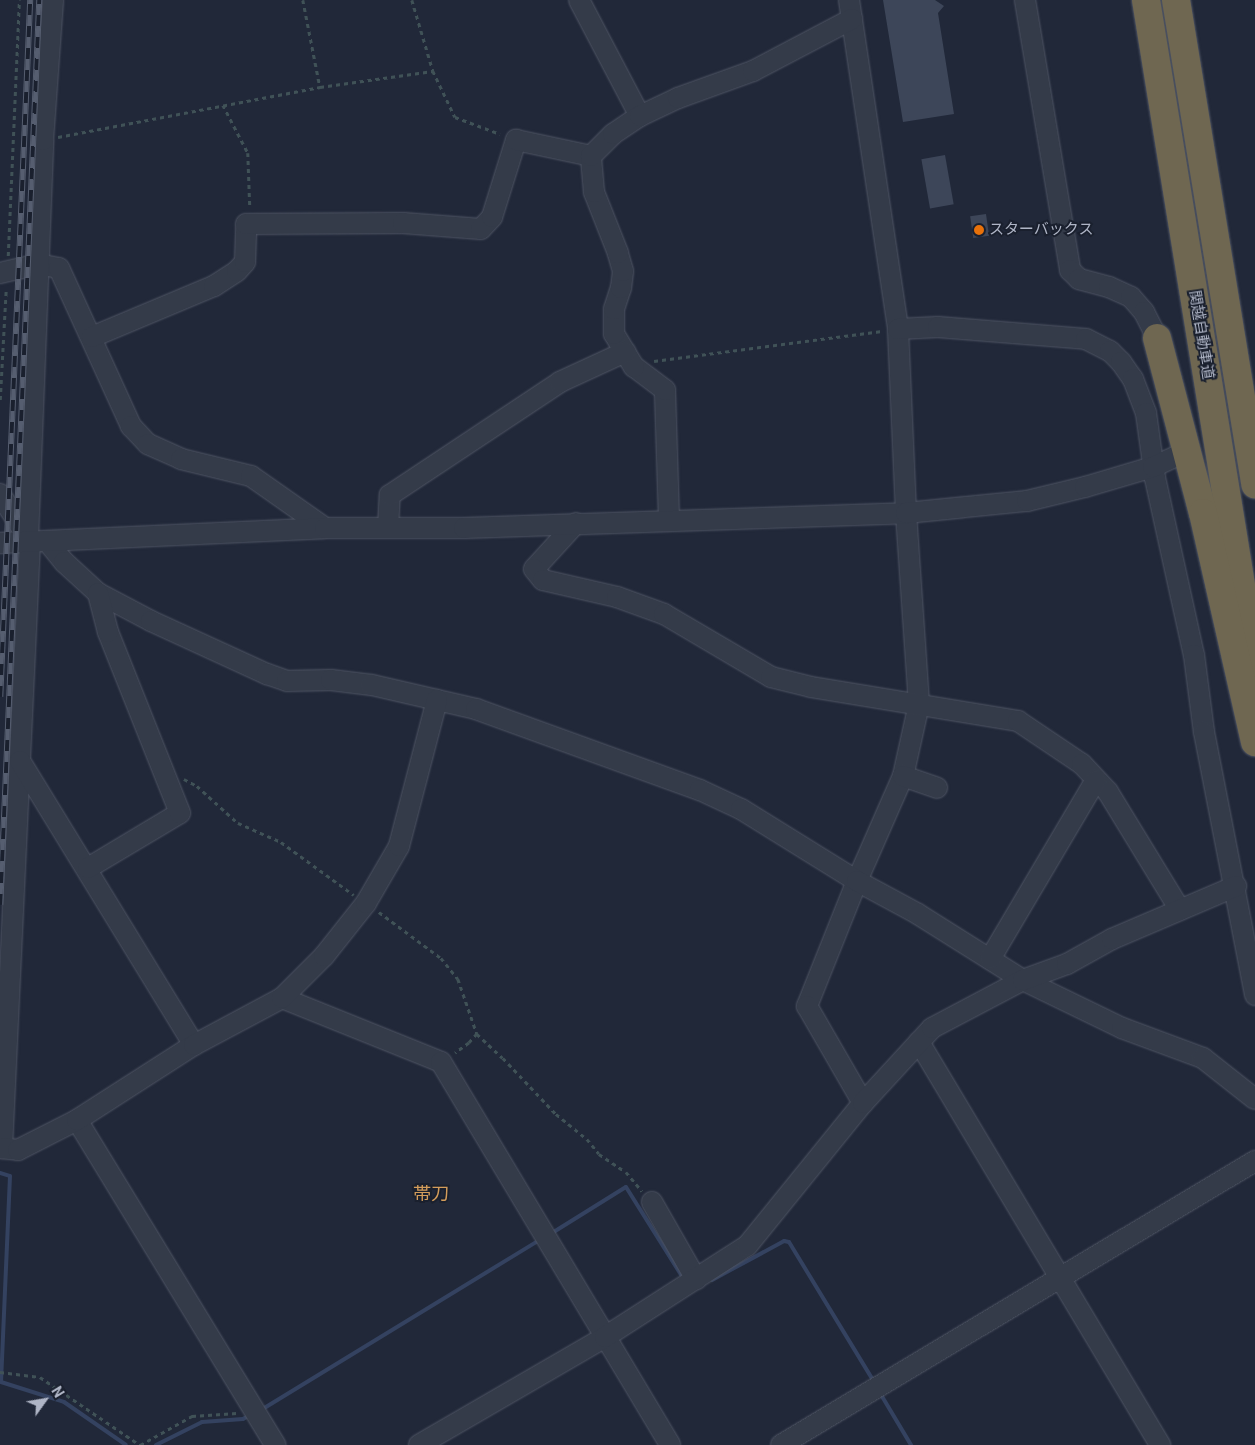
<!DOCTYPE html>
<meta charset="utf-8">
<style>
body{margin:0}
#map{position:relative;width:1255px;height:1445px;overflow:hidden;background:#212839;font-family:Roboto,"Noto Sans JP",sans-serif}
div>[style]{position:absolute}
.stream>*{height:4px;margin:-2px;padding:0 2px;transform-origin:2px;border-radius:2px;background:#344260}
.building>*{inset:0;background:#3d4659;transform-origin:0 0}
.minor-tunnel>*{height:20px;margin-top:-10px;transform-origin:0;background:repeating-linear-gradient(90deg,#363d4e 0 20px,transparent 0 30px)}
.path>*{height:2.5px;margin-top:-1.25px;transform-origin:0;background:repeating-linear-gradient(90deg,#405257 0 4px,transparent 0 8px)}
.roads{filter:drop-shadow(0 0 1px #4f5564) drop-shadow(0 0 1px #4f5564)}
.minor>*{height:20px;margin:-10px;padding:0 10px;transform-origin:10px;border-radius:10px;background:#343b49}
.highway>*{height:28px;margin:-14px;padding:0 14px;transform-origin:14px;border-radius:14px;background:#6f6751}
.rail>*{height:5.5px;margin-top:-2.75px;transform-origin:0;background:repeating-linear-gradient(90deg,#1a202e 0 11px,#565e70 0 22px);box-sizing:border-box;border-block:1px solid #565e70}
.dots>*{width:14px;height:14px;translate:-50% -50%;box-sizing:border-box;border:2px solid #1a202e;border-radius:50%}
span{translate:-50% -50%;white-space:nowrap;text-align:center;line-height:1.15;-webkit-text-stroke:4px #1a202e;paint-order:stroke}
.poi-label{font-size:15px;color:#afb5c6}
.left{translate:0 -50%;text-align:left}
.street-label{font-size:15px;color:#afb5c6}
.quarter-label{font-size:18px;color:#d49d5b}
.north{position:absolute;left:20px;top:1375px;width:50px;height:50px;-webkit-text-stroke:4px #1a202e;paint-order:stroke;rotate:58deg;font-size:14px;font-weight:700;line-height:20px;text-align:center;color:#afb5c6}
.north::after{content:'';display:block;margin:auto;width:18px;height:22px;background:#afb5c6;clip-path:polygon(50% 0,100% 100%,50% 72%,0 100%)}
</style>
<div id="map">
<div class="stream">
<div style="left:0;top:1173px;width:10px;rotate:17deg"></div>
<div style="left:10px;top:1176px;width:206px;rotate:92.5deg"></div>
<div style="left:1px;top:1382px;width:66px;rotate:17.6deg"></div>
<div style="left:64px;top:1402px;width:75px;rotate:34.7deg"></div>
<div style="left:552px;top:1233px;width:87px;rotate:-31.9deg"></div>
<div style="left:626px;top:1187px;width:107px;rotate:57.9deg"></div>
<div style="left:712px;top:1280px;width:82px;rotate:-28.4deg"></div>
<div style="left:784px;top:1241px;width:5px;rotate:11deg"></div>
<div style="left:789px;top:1242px;width:164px;rotate:58.7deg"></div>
<div style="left:880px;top:1393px;width:61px;rotate:59.2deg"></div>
<div style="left:261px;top:1410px;width:328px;rotate:-31.4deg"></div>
<div style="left:156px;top:1445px;width:51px;rotate:-26.6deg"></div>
<div style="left:202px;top:1422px;width:41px;rotate:-4.2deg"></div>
<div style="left:243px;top:1419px;width:8px;rotate:-30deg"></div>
</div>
<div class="building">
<div style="clip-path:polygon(883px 0,935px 0,944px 6px,938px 13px,954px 114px,903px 122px)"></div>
<div style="left:945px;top:155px;width:50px;height:24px;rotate:80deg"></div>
<div style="left:986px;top:214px;width:22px;height:16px;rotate:82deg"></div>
</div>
<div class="minor-tunnel">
<div style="left:1179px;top:455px;width:81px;rotate:-20.2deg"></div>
</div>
<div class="path">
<div style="left:303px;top:0;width:89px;rotate:78.9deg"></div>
<div style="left:412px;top:0;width:74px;rotate:73.5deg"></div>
<div style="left:433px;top:71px;width:51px;rotate:64.4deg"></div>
<div style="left:455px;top:117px;width:48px;rotate:20.7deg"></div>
<div style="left:223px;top:105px;width:54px;rotate:62.5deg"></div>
<div style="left:248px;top:153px;width:55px;rotate:87.9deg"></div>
<div style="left:58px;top:137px;width:267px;rotate:-10.8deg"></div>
<div style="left:320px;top:87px;width:114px;rotate:-8.1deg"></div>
<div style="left:8px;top:256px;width:256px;rotate:-87.5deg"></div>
<div style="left:654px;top:361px;width:230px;rotate:-7.5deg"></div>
<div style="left:0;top:400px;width:111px;rotate:-86.9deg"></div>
<div style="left:184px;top:779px;width:15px;rotate:28deg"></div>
<div style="left:197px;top:786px;width:55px;rotate:42.1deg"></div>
<div style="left:238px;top:823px;width:47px;rotate:23.8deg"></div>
<div style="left:281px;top:842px;width:90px;rotate:36deg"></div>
<div style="left:379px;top:912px;width:77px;rotate:36.6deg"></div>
<div style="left:441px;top:958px;width:27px;rotate:51deg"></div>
<div style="left:458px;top:979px;width:58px;rotate:70.9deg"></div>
<div style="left:477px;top:1034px;width:12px;rotate:132deg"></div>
<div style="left:469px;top:1043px;width:17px;rotate:144deg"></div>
<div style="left:477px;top:1034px;width:35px;rotate:43deg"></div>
<div style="left:503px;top:1058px;width:77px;rotate:46.6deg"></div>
<div style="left:556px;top:1114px;width:40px;rotate:39deg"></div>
<div style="left:587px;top:1139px;width:19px;rotate:51deg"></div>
<div style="left:599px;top:1154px;width:32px;rotate:34deg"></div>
<div style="left:626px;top:1172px;width:25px;rotate:50deg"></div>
<div style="left:0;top:1372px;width:40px;rotate:7.1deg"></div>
<div style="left:40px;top:1377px;width:121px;rotate:34.2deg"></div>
<div style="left:140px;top:1445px;width:60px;rotate:-29.1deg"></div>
<div style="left:192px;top:1416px;width:45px;rotate:-3.8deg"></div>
</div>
<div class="roads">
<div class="minor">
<div style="left:579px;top:0;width:131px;rotate:62.3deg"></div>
<div style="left:849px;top:0;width:333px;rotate:81.5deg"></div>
<div style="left:898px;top:329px;width:184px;rotate:87.5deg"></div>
<div style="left:906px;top:513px;width:191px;rotate:86.1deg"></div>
<div style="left:919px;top:704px;width:74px;rotate:102.5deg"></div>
<div style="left:903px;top:776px;width:115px;rotate:113.7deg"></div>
<div style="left:857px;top:881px;width:135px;rotate:111.8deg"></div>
<div style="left:807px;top:1006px;width:112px;rotate:60deg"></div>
<div style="left:1025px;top:0;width:274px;rotate:80.5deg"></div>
<div style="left:1070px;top:270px;width:13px;rotate:45deg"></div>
<div style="left:1079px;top:279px;width:31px;rotate:15deg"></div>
<div style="left:1109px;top:287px;width:24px;rotate:24deg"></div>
<div style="left:1131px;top:297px;width:20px;rotate:49deg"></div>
<div style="left:1144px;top:312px;width:29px;rotate:63deg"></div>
<div style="left:0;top:273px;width:39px;rotate:-13deg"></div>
<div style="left:38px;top:264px;width:21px;rotate:11deg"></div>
<div style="left:59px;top:268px;width:174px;rotate:65.5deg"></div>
<div style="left:131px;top:426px;width:25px;rotate:47deg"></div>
<div style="left:148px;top:444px;width:36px;rotate:24deg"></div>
<div style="left:181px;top:459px;width:72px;rotate:13.7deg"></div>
<div style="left:251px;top:476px;width:90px;rotate:35.1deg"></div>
<div style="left:898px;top:329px;width:40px;rotate:-2.9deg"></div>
<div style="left:938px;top:327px;width:148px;rotate:4.6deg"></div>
<div style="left:1086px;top:339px;width:27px;rotate:27deg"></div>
<div style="left:1110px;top:351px;width:16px;rotate:45deg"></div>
<div style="left:1121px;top:362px;width:21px;rotate:55deg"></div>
<div style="left:1133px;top:379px;width:36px;rotate:69deg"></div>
<div style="left:1146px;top:413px;width:66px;rotate:82.1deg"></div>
<div style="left:1155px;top:478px;width:181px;rotate:77.6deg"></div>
<div style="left:1194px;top:655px;width:78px;rotate:82.6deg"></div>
<div style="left:1204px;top:732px;width:268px;rotate:79deg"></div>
<div style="left:92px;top:337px;width:132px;rotate:-22.7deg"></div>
<div style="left:214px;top:286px;width:27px;rotate:-33deg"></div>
<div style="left:237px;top:271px;width:12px;rotate:-48deg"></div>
<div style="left:245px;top:262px;width:38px;rotate:-88deg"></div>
<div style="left:246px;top:224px;width:157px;rotate:-0.4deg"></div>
<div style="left:403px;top:223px;width:78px;rotate:4.4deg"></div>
<div style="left:481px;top:229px;width:16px;rotate:-47deg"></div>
<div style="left:492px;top:217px;width:81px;rotate:-72.7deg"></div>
<div style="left:516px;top:140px;width:77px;rotate:12deg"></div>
<div style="left:0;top:494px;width:56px;rotate:57.4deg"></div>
<div style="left:30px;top:541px;width:608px;rotate:92.64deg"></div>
<div style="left:669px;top:519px;width:129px;rotate:-91.8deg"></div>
<div style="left:665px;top:390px;width:39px;rotate:-143deg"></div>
<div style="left:634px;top:367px;width:39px;rotate:-121deg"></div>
<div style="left:614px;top:334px;width:25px;rotate:-90deg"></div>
<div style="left:614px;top:309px;width:22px;rotate:-72deg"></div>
<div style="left:621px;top:288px;width:17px;rotate:-83deg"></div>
<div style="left:623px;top:271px;width:19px;rotate:-106deg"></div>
<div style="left:618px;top:253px;width:66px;rotate:-111.5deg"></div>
<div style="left:594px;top:192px;width:36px;rotate:-95deg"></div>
<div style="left:591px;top:156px;width:31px;rotate:-45deg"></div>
<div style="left:613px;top:134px;width:32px;rotate:-34deg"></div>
<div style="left:640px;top:116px;width:42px;rotate:-25.3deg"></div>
<div style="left:678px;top:98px;width:80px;rotate:-19.8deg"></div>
<div style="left:753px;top:71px;width:112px;rotate:-27.7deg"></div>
<div style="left:576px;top:523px;width:62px;rotate:132.4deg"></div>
<div style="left:534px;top:569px;width:14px;rotate:51deg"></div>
<div style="left:543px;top:580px;width:76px;rotate:12.9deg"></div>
<div style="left:617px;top:597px;width:50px;rotate:19.9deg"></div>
<div style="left:664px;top:614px;width:124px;rotate:30.5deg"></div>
<div style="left:771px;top:677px;width:41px;rotate:14deg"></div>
<div style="left:811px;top:687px;width:210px;rotate:9.3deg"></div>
<div style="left:1018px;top:721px;width:77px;rotate:33.9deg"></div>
<div style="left:1082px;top:764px;width:38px;rotate:47deg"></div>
<div style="left:1108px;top:792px;width:138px;rotate:58.6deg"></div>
<div style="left:388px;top:528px;width:33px;rotate:-87deg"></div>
<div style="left:390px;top:495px;width:204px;rotate:-33.6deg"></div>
<div style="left:560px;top:382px;width:72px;rotate:-24.8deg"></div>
<div style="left:28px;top:538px;width:398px;rotate:-87.8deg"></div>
<div style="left:43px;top:140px;width:140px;rotate:-85.9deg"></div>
<div style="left:47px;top:541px;width:27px;rotate:51deg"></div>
<div style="left:64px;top:562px;width:46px;rotate:42.4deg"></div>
<div style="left:98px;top:593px;width:60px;rotate:27.8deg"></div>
<div style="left:151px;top:621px;width:128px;rotate:24.6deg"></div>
<div style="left:267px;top:674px;width:21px;rotate:19deg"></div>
<div style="left:287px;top:681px;width:44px;rotate:-1.3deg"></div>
<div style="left:331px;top:680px;width:41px;rotate:7deg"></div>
<div style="left:372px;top:685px;width:107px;rotate:13deg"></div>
<div style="left:476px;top:709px;width:238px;rotate:19.9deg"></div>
<div style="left:700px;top:790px;width:45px;rotate:24.9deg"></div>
<div style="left:741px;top:809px;width:137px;rotate:31.8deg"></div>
<div style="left:857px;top:881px;width:69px;rotate:28.4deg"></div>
<div style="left:918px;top:914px;width:124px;rotate:32.2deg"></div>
<div style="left:1023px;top:980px;width:110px;rotate:25.9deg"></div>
<div style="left:1122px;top:1028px;width:86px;rotate:20.3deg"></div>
<div style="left:1203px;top:1058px;width:66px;rotate:38.3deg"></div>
<div style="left:0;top:543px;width:325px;rotate:-2.6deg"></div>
<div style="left:325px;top:528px;width:139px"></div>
<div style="left:464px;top:528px;width:442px;rotate:-1.9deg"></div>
<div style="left:906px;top:513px;width:122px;rotate:-5.7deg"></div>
<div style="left:1027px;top:501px;width:60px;rotate:-13.6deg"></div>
<div style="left:1085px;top:487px;width:71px;rotate:-16.4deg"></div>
<div style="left:1153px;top:467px;width:29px;rotate:-25deg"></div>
<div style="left:20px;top:761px;width:333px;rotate:58.5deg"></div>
<div style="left:903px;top:776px;width:36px;rotate:19deg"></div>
<div style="left:88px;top:868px;width:107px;rotate:-30.9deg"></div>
<div style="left:180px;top:813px;width:195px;rotate:-111.7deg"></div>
<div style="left:108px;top:632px;width:40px;rotate:-104.4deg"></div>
<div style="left:990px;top:959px;width:208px;rotate:-59.4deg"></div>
<div style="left:282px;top:998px;width:171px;rotate:21.9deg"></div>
<div style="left:441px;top:1062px;width:446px;rotate:59.1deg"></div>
<div style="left:919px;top:1042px;width:470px;rotate:59.1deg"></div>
<div style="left:77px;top:1120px;width:381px;rotate:58.6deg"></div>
<div style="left:0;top:1148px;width:18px;rotate:6deg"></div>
<div style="left:18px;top:1150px;width:66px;rotate:-27deg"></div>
<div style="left:77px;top:1120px;width:139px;rotate:-32.7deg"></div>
<div style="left:194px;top:1045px;width:100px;rotate:-28.1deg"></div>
<div style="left:282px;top:998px;width:59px;rotate:-45deg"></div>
<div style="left:324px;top:956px;width:68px;rotate:-51.6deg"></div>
<div style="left:366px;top:903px;width:66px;rotate:-59.9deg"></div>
<div style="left:399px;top:846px;width:151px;rotate:-75.4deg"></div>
<div style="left:652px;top:1202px;width:89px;rotate:60.3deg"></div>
<div style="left:419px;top:1445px;width:215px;rotate:-30.1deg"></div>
<div style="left:605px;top:1337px;width:169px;rotate:-32.7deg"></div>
<div style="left:747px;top:1246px;width:184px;rotate:-51deg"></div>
<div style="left:863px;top:1103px;width:102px;rotate:-47.4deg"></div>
<div style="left:932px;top:1028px;width:103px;rotate:-27.8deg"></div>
<div style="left:1023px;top:980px;width:47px;rotate:-20deg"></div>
<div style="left:1067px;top:964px;width:51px;rotate:-29.1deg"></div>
<div style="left:1112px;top:939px;width:135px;rotate:-23.1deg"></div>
<div style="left:781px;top:1445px;width:553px;rotate:-30.93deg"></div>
</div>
<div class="highway">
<div style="left:1146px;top:0;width:680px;rotate:80.77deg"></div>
<div style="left:1176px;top:0;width:491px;rotate:80.7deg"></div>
<div style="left:1157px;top:338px;width:181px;rotate:75.3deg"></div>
<div style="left:1203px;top:513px;width:235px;rotate:77.2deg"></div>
</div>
</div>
<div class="rail">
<div style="left:0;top:697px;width:698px;rotate:-87.54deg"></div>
<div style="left:0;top:905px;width:906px;rotate:-87.53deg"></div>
</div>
<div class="dots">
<div style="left:979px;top:230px;background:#e8710a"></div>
</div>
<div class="poi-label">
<span class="left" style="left:989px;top:230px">スターバックス</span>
</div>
<div class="street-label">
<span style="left:1201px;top:335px;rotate:81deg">関越自動車道</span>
</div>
<div class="quarter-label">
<span style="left:431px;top:1194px">帯刀</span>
</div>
<div class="north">N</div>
</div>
